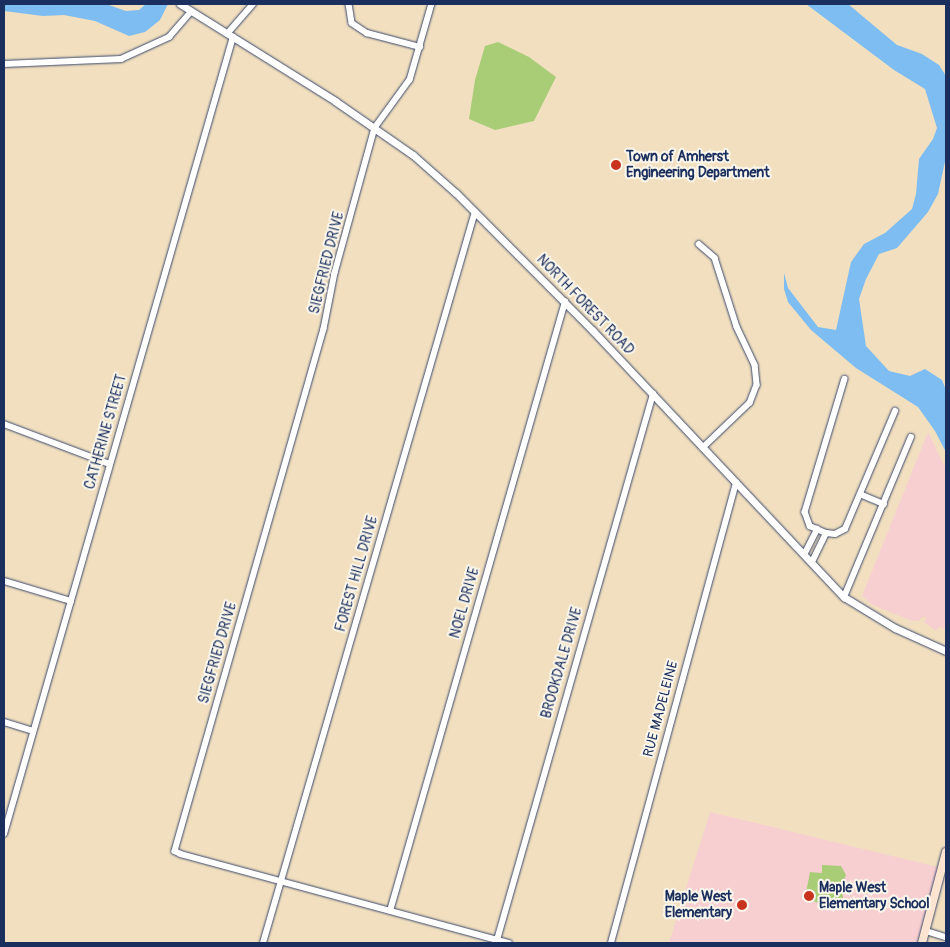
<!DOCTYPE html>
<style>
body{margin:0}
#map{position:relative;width:950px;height:947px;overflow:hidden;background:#f1dfbf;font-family:Pangolin,sans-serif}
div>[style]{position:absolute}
.built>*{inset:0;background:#f7cfd1}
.green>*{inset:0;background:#a9cd77}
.water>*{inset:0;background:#7dbdf1}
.roads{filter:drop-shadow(0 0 1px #3b496d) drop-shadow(0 0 1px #3b496d)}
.minor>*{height:5.5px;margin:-2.75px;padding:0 2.75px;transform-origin:2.75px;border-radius:2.75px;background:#fff}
.tertiary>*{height:7px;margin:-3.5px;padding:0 3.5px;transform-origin:3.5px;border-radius:3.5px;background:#fff}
.secondary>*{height:8px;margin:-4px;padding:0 4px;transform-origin:4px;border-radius:4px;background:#fde4d0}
.dots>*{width:14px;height:14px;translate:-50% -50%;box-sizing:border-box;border:2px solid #fbf7ec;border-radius:50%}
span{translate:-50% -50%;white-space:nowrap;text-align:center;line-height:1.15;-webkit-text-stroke:4px #fbf7ec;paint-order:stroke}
.poi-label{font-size:14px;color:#1b2f5e;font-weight:700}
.left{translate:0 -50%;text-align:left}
.right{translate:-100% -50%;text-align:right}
.street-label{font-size:14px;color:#1b2f5e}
.frame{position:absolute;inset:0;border:5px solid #1b2f5e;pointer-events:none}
</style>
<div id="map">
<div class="built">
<div style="clip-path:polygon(928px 432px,946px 469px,946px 622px,944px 629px,939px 627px,936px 631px,924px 622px,926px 617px,922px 617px,919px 621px,909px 620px,871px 604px,862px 596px)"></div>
<div style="clip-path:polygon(710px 812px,942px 868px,922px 943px,669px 943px)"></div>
</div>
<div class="green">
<div style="clip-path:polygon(498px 42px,529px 57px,556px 77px,534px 121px,495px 130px,469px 119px,475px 80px,485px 46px)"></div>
<div style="clip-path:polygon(822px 865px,841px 866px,846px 875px,842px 885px,843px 901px,832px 908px,805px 898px,810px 872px,822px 873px)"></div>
</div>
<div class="water">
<div style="clip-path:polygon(4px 4px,106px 4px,126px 11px,139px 10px,146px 4px,168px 4px,160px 20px,145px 32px,129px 36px,95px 21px,64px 15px,43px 16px,4px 11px)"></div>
<div style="clip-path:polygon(806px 4px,848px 4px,897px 45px,922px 54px,939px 65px,946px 76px,946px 157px,938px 194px,928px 212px,897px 248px,879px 254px,866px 279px,859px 299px,866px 346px,889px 371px,910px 376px,925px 369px,942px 380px,946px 390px,946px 452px,935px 431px,918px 407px,856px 368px,811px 330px,788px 302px,784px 289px,784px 273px,788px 288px,818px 327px,836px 330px,851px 262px,864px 244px,885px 233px,912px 209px,916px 194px,919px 159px,933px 139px,937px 128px,925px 89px,894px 70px)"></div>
</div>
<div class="roads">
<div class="minor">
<div style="left:349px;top:4px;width:19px;rotate:81deg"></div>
<div style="left:352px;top:23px;width:18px;rotate:34deg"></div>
<div style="left:367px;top:33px;width:55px;rotate:14.8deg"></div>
<div style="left:432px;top:4px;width:79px;rotate:106.1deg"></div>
<div style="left:410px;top:80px;width:59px;rotate:126.1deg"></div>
<div style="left:375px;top:128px;width:150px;rotate:105.4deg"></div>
<div style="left:335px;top:273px;width:57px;rotate:101.1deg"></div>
<div style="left:324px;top:329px;width:543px;rotate:105.93deg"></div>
<div style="left:175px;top:851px;width:7px;rotate:27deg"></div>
<div style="left:181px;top:854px;width:340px;rotate:15.2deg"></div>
<div style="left:227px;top:34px;width:40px;rotate:-49deg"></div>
<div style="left:4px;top:64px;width:117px;rotate:-2.4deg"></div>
<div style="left:121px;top:59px;width:53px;rotate:-24.6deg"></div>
<div style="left:169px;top:37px;width:33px;rotate:-49deg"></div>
<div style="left:699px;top:244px;width:21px;rotate:41deg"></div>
<div style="left:715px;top:258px;width:72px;rotate:72.3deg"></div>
<div style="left:737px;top:327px;width:42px;rotate:64.7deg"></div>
<div style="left:755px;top:365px;width:20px;rotate:84deg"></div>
<div style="left:757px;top:385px;width:19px;rotate:111deg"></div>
<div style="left:750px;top:403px;width:65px;rotate:136.2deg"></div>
<div style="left:845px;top:379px;width:139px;rotate:106.7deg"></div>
<div style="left:805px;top:512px;width:15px;rotate:70deg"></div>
<div style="left:810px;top:526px;width:17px;rotate:24deg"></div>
<div style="left:826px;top:533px;width:9px;rotate:6deg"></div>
<div style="left:835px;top:534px;width:11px;rotate:-27deg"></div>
<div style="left:845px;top:529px;width:128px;rotate:-67deg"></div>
<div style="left:4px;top:424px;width:113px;rotate:20.7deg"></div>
<div style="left:860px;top:494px;width:26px;rotate:23deg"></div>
<div style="left:804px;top:555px;width:29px;rotate:-63deg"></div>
<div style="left:812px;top:562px;width:32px;rotate:-64deg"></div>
<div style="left:4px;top:581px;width:70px;rotate:16.6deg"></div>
<div style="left:844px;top:597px;width:173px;rotate:-67.3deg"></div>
<div style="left:4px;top:722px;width:30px;rotate:17deg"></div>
<div style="left:4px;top:834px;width:829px;rotate:-73.97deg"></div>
<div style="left:390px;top:911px;width:634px;rotate:-73.97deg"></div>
<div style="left:926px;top:931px;width:21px;rotate:17deg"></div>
<div style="left:497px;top:940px;width:568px;rotate:-74.05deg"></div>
<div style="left:263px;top:943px;width:761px;rotate:-73.83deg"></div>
<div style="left:611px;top:943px;width:477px;rotate:-74.8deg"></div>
</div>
<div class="tertiary">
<div style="left:180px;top:4px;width:183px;rotate:32deg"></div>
<div style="left:335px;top:101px;width:95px;rotate:34.7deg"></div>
<div style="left:413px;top:155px;width:57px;rotate:41.5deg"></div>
<div style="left:456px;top:193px;width:194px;rotate:45.2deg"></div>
<div style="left:593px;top:331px;width:366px;rotate:46.7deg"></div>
<div style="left:844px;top:597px;width:60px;rotate:31.3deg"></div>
<div style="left:895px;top:628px;width:56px;rotate:24.3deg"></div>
</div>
<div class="secondary">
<div style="left:922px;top:943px;width:94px;rotate:-75.2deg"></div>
</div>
</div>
<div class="dots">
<div style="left:616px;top:165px;background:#c8321e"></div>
<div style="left:809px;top:896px;background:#c8321e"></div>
<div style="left:742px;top:905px;background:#c8321e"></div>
</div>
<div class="poi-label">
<span class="left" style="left:626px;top:165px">Town of Amherst<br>Engineering Department</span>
<span class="left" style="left:819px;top:896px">Maple West<br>Elementary School</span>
<span class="right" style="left:732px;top:905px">Maple West<br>Elementary</span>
</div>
<div class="street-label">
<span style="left:327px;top:263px;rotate:-76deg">SIEGFRIED DRIVE</span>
<span style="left:585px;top:305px;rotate:46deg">NORTH FOREST ROAD</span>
<span style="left:106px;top:432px;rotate:-74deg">CATHERINE STREET</span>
<span style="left:357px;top:574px;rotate:-74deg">FOREST HILL DRIVE</span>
<span style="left:465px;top:603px;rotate:-74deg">NOEL DRIVE</span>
<span style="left:218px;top:653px;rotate:-74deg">SIEGFRIED DRIVE</span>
<span style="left:562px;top:663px;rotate:-74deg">BROOKDALE DRIVE</span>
<span style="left:661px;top:709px;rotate:-75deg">RUE MADELEINE</span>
</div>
<div class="frame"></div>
</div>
